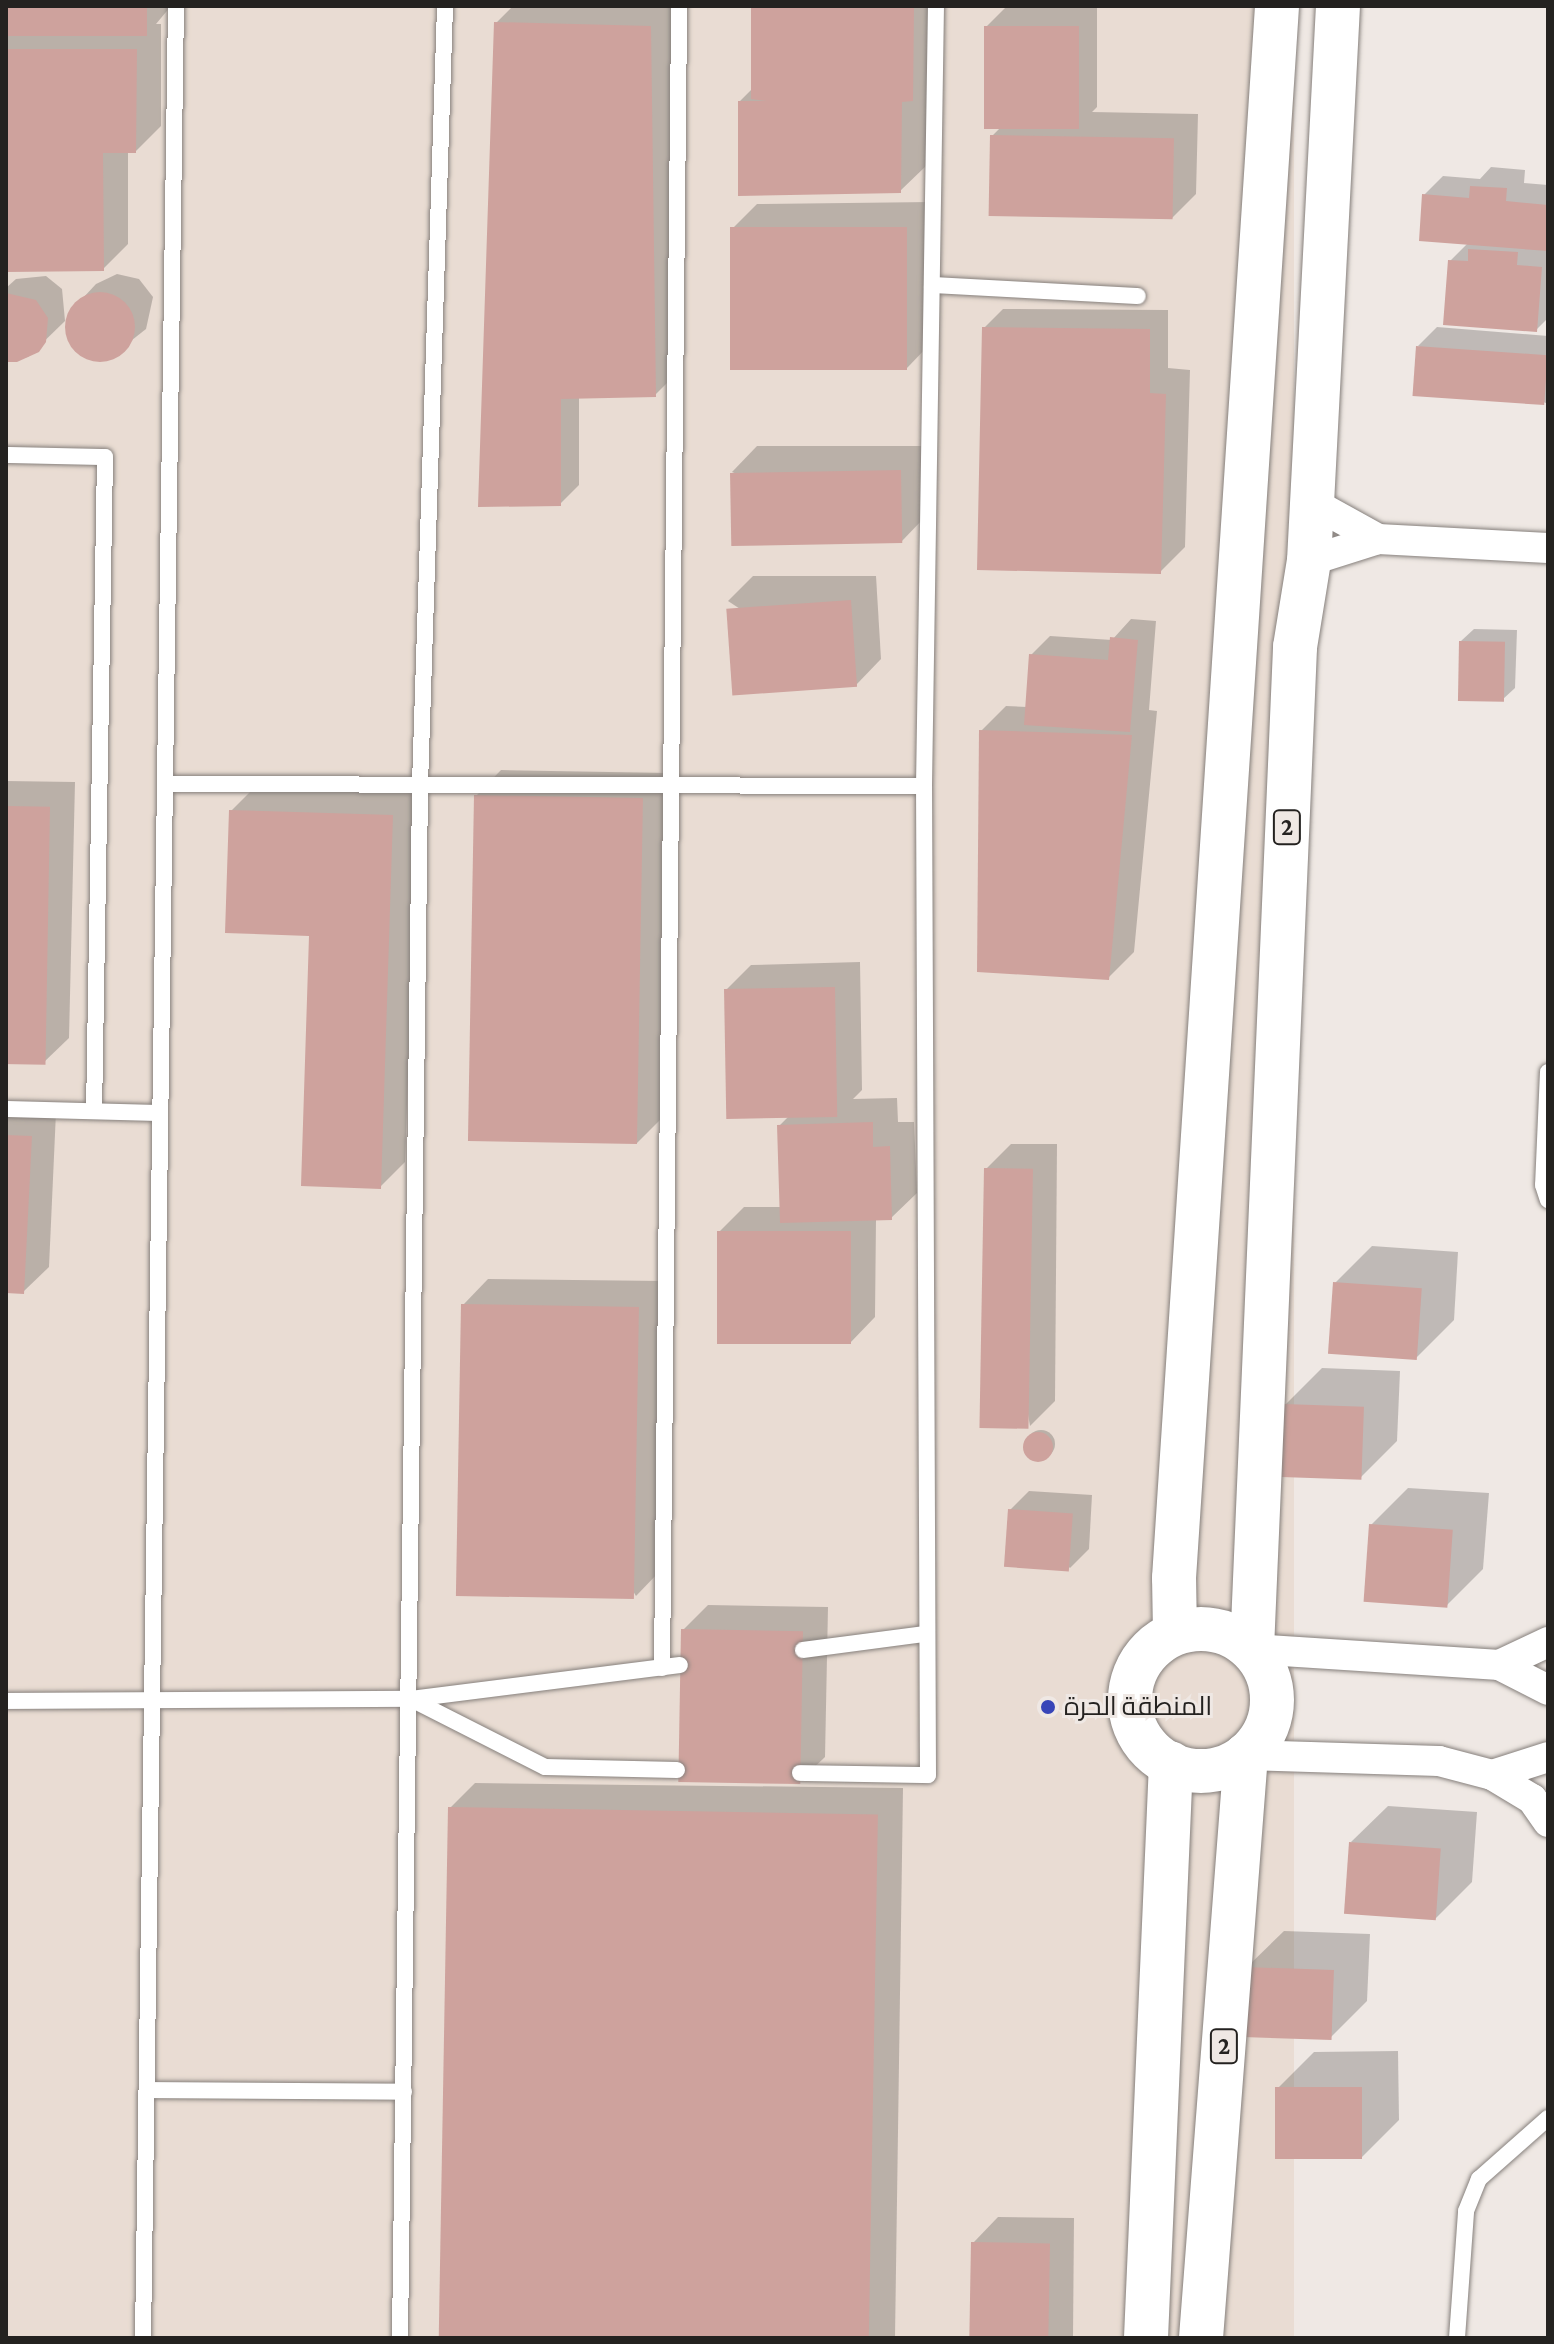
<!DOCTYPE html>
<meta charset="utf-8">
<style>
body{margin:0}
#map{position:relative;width:1554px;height:2344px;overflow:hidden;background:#efe8e4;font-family:"Crimson Pro",Cairo,serif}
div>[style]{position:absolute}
.built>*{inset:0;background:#e9dcd3;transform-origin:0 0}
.shadow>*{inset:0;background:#0003}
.round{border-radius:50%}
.building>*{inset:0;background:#cea29d;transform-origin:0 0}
.roads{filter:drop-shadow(0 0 2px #86807c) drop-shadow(0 0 2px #86807c)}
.service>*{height:16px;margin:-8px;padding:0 8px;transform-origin:8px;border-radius:8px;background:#fff}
.minor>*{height:30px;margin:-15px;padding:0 15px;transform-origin:15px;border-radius:15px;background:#fff}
.primary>*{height:44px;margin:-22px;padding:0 22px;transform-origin:22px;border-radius:22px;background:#fff}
.primary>.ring{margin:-22px;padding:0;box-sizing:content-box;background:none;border:44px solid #fff;border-radius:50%}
.dots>*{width:22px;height:22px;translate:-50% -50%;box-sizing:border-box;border:4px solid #efe8e4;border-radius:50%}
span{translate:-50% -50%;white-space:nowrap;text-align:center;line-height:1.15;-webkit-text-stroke:6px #efe8e4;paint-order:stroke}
.shield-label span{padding:2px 6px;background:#efe8e4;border:2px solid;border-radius:6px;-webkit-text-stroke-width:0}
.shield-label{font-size:24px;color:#242220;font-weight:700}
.poi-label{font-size:26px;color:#242220}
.left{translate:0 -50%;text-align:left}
.frame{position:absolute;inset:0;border:8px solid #242220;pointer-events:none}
</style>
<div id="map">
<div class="built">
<div style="left:6px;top:6px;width:1288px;height:2332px"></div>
</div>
<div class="shadow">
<div style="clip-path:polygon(6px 6px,171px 6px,156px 24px,161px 24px,161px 126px,136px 151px,128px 151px,128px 244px,103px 269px,6px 270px)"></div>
<div style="clip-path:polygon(513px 6px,676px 6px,681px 369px,655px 395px,579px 397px,579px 485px,560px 504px,496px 23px)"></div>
<div style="clip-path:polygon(753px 6px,938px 6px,926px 166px,900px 191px,740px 101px,753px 88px)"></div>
<div style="clip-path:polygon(1005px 8px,1097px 8px,1097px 107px,1092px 112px,1198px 114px,1196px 194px,1171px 219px,992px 136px,1001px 127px,986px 27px)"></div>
<div style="clip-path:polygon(1491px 167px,1525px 170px,1524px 183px,1548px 185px,1548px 318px,1536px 330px,1450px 261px,1468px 243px,1424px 195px,1443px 176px,1480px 179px)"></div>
<div style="clip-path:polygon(931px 202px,932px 342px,907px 368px,732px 229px,757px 204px)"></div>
<div style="clip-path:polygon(117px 274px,139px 279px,153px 297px,146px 329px,108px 359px,88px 358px,68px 335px,69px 313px,96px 284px)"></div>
<div style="clip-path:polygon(46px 276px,62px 289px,65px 321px,28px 357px,6px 360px,6px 288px,16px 279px)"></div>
<div style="clip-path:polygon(1003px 309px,1168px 310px,1168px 368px,1190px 370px,1185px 547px,1160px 572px,984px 328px)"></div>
<div style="clip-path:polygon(1437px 327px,1548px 336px,1548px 404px,1418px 346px)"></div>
<div style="clip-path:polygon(757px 446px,926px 446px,926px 516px,901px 542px,732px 472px)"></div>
<div style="clip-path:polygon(753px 576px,876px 576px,881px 659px,856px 685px,728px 601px)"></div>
<div style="clip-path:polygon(1131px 619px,1156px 621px,1149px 710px,1157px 711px,1134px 952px,1108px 978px,981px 731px,1006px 706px,1027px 707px,1031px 655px,1050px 636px,1112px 640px)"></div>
<div style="clip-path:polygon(1474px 629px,1517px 630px,1515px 688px,1502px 700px,1461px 641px)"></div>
<div style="clip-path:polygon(501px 770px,667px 773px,661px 1119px,636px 1144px,476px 796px)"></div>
<div style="clip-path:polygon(6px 781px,75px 782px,69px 1038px,43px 1063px,6px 1062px)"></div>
<div style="clip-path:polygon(256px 786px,418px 791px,405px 1162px,380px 1187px,311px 934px,231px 811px)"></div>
<div style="clip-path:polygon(860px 962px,862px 1090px,853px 1099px,897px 1098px,898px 1122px,914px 1122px,917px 1193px,891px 1218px,876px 1219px,875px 1317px,850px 1343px,719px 1232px,744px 1207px,781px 1207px,779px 1126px,789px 1116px,726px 990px,751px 965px)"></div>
<div style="clip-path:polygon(6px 1110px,56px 1112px,49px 1267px,23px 1292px,6px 1291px)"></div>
<div style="clip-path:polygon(1011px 1144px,1057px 1144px,1055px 1401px,1030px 1426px,986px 1169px)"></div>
<div style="clip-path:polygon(1372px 1246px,1458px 1252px,1454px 1320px,1417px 1357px,1335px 1283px)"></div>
<div style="clip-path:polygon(488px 1279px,664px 1281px,661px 1570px,636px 1596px,463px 1305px)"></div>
<div style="clip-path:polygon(1322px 1368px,1400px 1371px,1397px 1441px,1360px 1478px,1286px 1404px)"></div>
<div class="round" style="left:1027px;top:1430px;width:28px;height:28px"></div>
<div style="clip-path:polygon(1408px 1488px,1489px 1493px,1483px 1569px,1446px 1606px,1371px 1525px)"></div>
<div style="clip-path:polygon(1029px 1491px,1092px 1495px,1089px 1549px,1070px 1568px,1010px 1510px)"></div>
<div style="clip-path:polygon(708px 1605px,828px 1607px,825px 1757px,799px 1782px,683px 1630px)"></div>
<div style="clip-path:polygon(475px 1783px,903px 1788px,895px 2338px,443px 2338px,450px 1808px)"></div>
<div style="clip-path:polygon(1388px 1806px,1477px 1812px,1472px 1882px,1435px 1919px,1351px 1842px)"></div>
<div style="clip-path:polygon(1284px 1931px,1370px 1934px,1367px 2001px,1330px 2038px,1247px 1967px)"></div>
<div style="clip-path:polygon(1398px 2051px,1399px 2120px,1362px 2157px,1277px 2089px,1314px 2052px)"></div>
<div style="clip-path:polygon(998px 2217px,1074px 2218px,1073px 2338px,972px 2338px,973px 2243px)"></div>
</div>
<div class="building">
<div style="left:6px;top:6px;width:141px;height:30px"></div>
<div style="clip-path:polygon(751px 6px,914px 6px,913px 101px,902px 102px,901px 193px,738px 196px,738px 101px,767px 101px,751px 99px)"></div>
<div style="clip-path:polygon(494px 22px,651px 26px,656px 397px,561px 399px,561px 506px,478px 507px)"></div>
<div style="left:984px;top:26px;width:95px;height:103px"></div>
<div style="clip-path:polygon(6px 49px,137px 49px,136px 153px,103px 153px,104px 271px,6px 272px)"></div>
<div style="left:990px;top:135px;width:184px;height:81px;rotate:1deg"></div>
<div style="clip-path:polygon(1470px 186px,1507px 188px,1506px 201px,1548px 205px,1548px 251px,1419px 241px,1422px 194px,1469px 198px)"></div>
<div style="left:907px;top:227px;width:143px;height:177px;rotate:90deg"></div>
<div style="clip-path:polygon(1468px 249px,1518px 252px,1517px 265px,1542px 267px,1537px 332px,1443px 325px,1448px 260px,1468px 261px)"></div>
<div class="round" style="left:65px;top:292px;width:70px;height:70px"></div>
<div style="clip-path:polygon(6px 293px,36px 300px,48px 318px,46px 342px,39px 352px,17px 362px,6px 362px)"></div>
<div style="clip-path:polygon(982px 327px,1150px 329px,1150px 393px,1166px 394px,1161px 574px,977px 570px)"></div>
<div style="left:1416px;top:346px;width:132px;height:50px;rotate:4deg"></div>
<div style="left:901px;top:470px;width:73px;height:171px;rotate:89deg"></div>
<div style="left:851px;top:600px;width:87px;height:125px;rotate:86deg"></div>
<div style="clip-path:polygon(1110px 637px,1138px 640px,1130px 732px,1024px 725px,1029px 654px,1108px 660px)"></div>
<div style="left:1459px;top:641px;width:46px;height:60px;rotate:1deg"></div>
<div style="clip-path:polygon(979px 730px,1132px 735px,1109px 980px,977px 972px)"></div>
<div style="left:474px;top:795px;width:169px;height:346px;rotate:1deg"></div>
<div style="left:6px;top:806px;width:44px;height:258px;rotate:1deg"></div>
<div style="clip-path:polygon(229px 810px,393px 815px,381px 1189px,301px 1186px,309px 936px,225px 933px)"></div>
<div style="left:835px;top:987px;width:130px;height:111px;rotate:89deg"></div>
<div style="clip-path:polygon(873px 1122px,873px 1147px,890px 1146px,892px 1220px,780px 1223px,777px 1125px)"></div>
<div style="clip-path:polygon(6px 1135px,32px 1136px,24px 1294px,6px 1293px)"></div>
<div style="left:984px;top:1168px;width:49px;height:260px;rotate:1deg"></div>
<div style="left:717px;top:1231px;width:134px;height:113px"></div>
<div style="left:1333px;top:1282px;width:89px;height:72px;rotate:4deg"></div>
<div style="left:461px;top:1304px;width:178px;height:292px;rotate:1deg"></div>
<div style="left:1284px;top:1404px;width:80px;height:73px;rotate:2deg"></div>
<div class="round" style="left:1023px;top:1432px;width:30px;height:30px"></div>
<div style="left:1008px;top:1509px;width:65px;height:58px;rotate:4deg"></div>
<div style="left:1369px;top:1524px;width:84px;height:78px;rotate:4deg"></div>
<div style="left:681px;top:1629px;width:122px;height:153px;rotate:1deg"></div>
<div style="left:448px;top:1807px;width:430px;height:531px;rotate:1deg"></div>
<div style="left:1349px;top:1842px;width:92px;height:72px;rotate:4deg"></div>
<div style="left:1245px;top:1967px;width:89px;height:70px;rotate:2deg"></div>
<div style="left:1362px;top:2087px;width:72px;height:87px;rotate:90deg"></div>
<div style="left:971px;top:2242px;width:79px;height:96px;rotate:1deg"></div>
</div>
<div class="roads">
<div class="service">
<div style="left:932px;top:285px;width:206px;rotate:3.1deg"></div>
<div style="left:6px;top:455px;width:99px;rotate:1.2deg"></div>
<div style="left:105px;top:457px;width:654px;rotate:90.96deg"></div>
<div style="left:165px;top:784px;width:759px;rotate:0.15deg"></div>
<div style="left:1548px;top:1072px;width:113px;rotate:92.5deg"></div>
<div style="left:1543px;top:1185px;width:16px;rotate:72deg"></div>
<div style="left:6px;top:1109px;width:153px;rotate:1.5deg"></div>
<div style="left:803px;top:1650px;width:123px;rotate:-7.5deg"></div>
<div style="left:662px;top:1668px;width:1662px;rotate:-89.41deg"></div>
<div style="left:6px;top:1701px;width:405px;rotate:-0.3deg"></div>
<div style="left:677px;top:1770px;width:132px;rotate:-178.7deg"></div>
<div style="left:545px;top:1767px;width:150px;rotate:-153.1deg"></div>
<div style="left:411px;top:1699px;width:271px;rotate:-7.2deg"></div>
<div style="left:800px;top:1773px;width:128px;rotate:0.9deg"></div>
<div style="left:928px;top:1775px;width:989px;rotate:-90.23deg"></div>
<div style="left:924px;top:786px;width:780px;rotate:-89.12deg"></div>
<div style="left:147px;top:2090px;width:257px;rotate:0.4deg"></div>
<div style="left:143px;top:2338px;width:2332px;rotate:-89.19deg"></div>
<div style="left:400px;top:2338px;width:1553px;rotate:-89.26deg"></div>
<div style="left:420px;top:785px;width:779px;rotate:-88.16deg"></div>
<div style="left:1457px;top:2338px;width:127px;rotate:-85.9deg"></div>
<div style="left:1466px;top:2211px;width:35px;rotate:-68deg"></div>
<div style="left:1479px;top:2179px;width:92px;rotate:-41.5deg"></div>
</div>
<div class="minor">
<div style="left:1311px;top:502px;width:77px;rotate:28.9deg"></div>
<div style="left:1309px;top:561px;width:72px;rotate:-17.7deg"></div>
<div style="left:1378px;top:539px;width:170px;rotate:3deg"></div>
<div style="left:1252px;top:1649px;width:248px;rotate:3.7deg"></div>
<div style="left:1499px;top:1665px;width:55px;rotate:27deg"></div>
<div style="left:1499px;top:1665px;width:54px;rotate:-25.1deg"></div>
<div style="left:1246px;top:1755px;width:193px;rotate:1.8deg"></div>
<div style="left:1439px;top:1761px;width:55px;rotate:14.8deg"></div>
<div style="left:1492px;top:1775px;width:47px;rotate:31deg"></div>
<div style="left:1532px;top:1799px;width:28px;rotate:55deg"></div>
<div style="left:1492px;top:1775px;width:59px;rotate:-17.8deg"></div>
</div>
<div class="primary">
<div class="ring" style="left:1130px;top:1629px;width:98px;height:98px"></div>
<div style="left:1175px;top:1633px;width:55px;rotate:-91deg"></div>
<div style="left:1174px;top:1578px;width:1575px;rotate:-86.25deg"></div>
<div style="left:1252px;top:1649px;width:1003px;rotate:-87.54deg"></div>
<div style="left:1295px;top:647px;width:87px;rotate:-80.8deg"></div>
<div style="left:1309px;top:561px;width:556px;rotate:-87.01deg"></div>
<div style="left:1146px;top:2338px;width:575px;rotate:-87.51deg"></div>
<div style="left:1201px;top:2338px;width:585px;rotate:-85.59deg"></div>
</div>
</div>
<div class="dots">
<div style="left:1048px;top:1707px;background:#3845b8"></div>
</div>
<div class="shield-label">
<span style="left:1287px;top:827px">2</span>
<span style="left:1224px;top:2046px">2</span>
</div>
<div class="poi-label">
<span class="left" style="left:1064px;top:1707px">المنطقة الحرة</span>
</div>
<div class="frame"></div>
</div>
